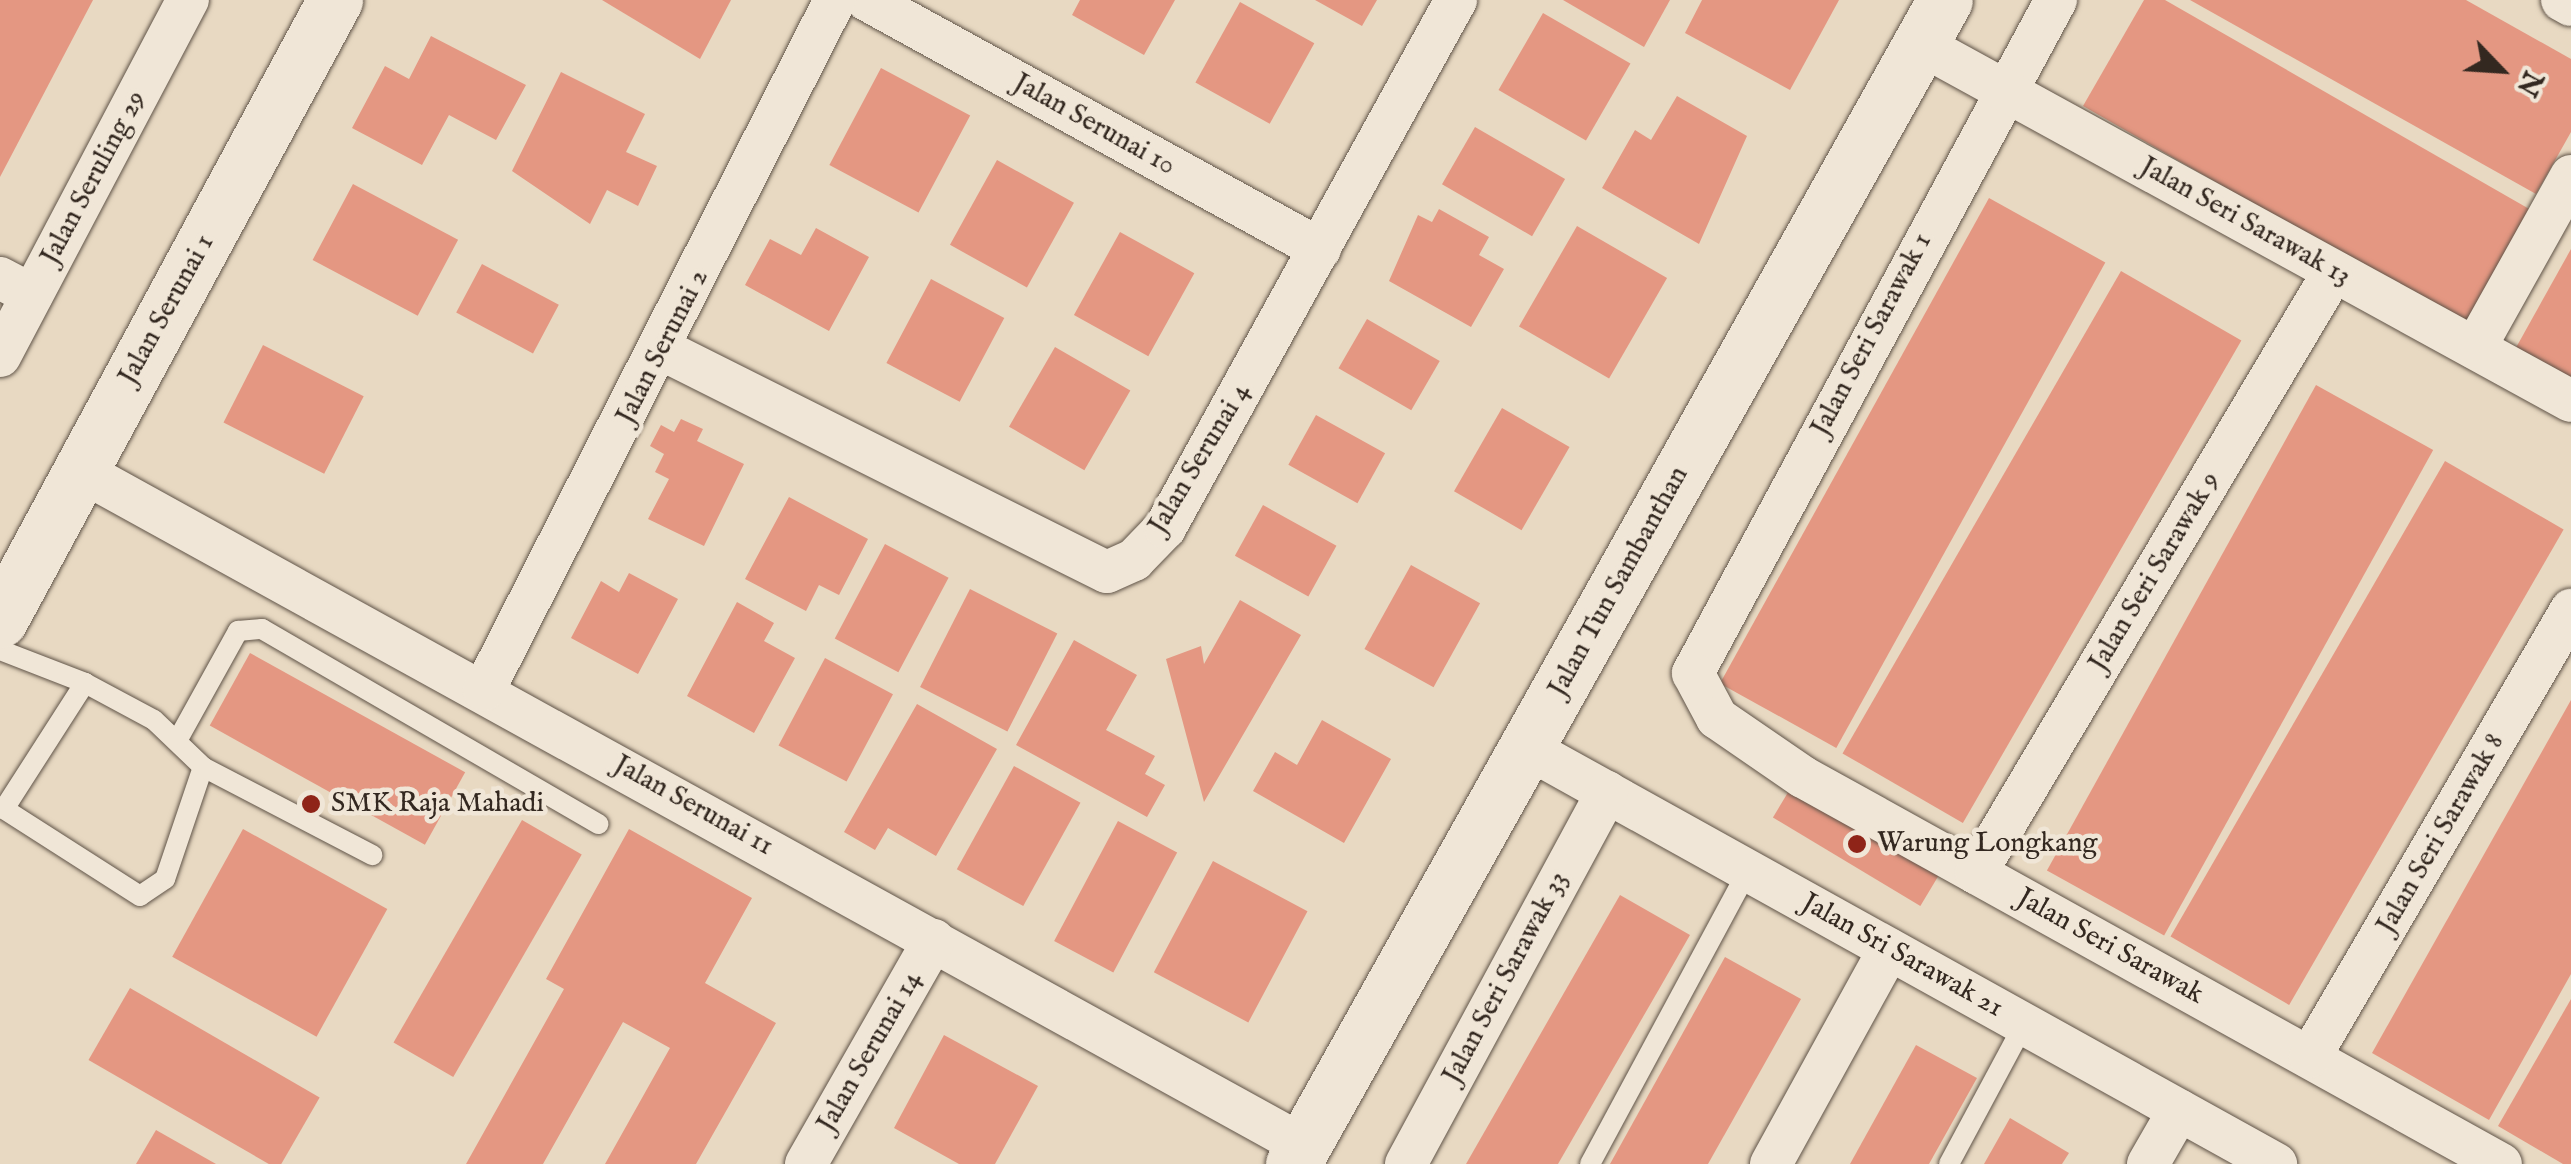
<!DOCTYPE html>
<style>
body{margin:0}
#map{position:relative;width:2571px;height:1164px;overflow:hidden;background:#e8d9c2;font-family:"IM FELL English",serif}
div>[style]{position:absolute}
.building>*{inset:0;background:#e49782;transform-origin:0 0}
.roads{filter:drop-shadow(0 0 2px #605448) drop-shadow(0 0 2px #605448)}
.lane>*{height:20px;margin:-10px;padding:0 10px;transform-origin:10px;border-radius:10px;background:#f0e6d7}
.street>*{height:42px;margin:-21px;padding:0 21px;transform-origin:21px;border-radius:21px;background:#f0e6d7}
.secondary>*{height:55px;margin:-27.5px;padding:0 27.5px;transform-origin:27.5px;border-radius:27.5px;background:#f0e6d7}
.dots>*{width:28px;height:28px;translate:-50% -50%;box-sizing:border-box;border:5px solid #f0e6d7;border-radius:50%}
span{translate:-50% -50%;white-space:nowrap;text-align:center;line-height:1.15;-webkit-text-stroke:9px #f0e6d7;paint-order:stroke}
.street-label{font-size:28px;color:#332820}
.poi-label{font-size:28px;color:#332820}
.left{translate:0 -50%;text-align:left}
.north{position:absolute;left:2451px;top:20px;width:100px;height:100px;-webkit-text-stroke:8px #f0e6d7;paint-order:stroke;rotate:115deg;font-size:28px;font-weight:700;line-height:40px;text-align:center;color:#332820}
.north::after{content:'';display:block;margin:auto;width:35px;height:45px;background:#332820;clip-path:polygon(50% 0,100% 100%,50% 72%,0 100%)}
</style>
<div id="map">
<div class="building">
<div style="clip-path:polygon(0 0,93px 0,0 177px)"></div>
<div style="clip-path:polygon(602px 0,731px 0,700px 59px)"></div>
<div style="clip-path:polygon(1080px 0,1175px 0,1144px 55px,1072px 15px)"></div>
<div style="clip-path:polygon(1315px 0,1377px 0,1362px 26px)"></div>
<div style="clip-path:polygon(1563px 0,1670px 0,1644px 47px)"></div>
<div style="clip-path:polygon(1702px 0,1839px 0,1790px 90px,1685px 33px)"></div>
<div style="clip-path:polygon(2144px 0,2165px 0,2531px 210px,2465px 325px,2083px 106px)"></div>
<div style="clip-path:polygon(2190px 0,2466px 0,2571px 59px,2571px 132px,2536px 194px)"></div>
<div style="left:1240px;top:2px;width:85px;height:92px;rotate:29deg"></div>
<div style="left:1543px;top:13px;width:101px;height:89px;rotate:30deg"></div>
<div style="clip-path:polygon(431px 36px,526px 85px,496px 140px,449px 115px,422px 165px,352px 128px,385px 66px,409px 79px)"></div>
<div style="left:881px;top:68px;width:101px;height:110px;rotate:28deg"></div>
<div style="clip-path:polygon(561px 72px,645px 114px,626px 152px,657px 166px,638px 206px,607px 190px,590px 224px,512px 171px)"></div>
<div style="clip-path:polygon(1677px 96px,1747px 136px,1699px 244px,1602px 188px,1635px 130px,1651px 140px)"></div>
<div style="left:1475px;top:127px;width:104px;height:66px;rotate:30deg"></div>
<div style="left:997px;top:160px;width:88px;height:97px;rotate:29deg"></div>
<div style="left:353px;top:184px;width:119px;height:86px;rotate:28deg"></div>
<div style="left:1989px;top:198px;width:133px;height:555px;rotate:29deg"></div>
<div style="clip-path:polygon(1439px 209px,1489px 237px,1479px 255px,1504px 269px,1471px 327px,1389px 281px,1418px 215px,1432px 222px)"></div>
<div style="left:1577px;top:226px;width:104px;height:116px;rotate:30deg"></div>
<div style="clip-path:polygon(816px 228px,869px 257px,829px 331px,745px 285px,770px 239px,801px 255px)"></div>
<div style="left:1120px;top:232px;width:85px;height:95px;rotate:29deg"></div>
<div style="clip-path:polygon(2571px 249px,2571px 385px,2513px 353px)"></div>
<div style="left:482px;top:264px;width:87px;height:55px;rotate:28deg"></div>
<div style="left:2121px;top:271px;width:139px;height:557px;rotate:30deg"></div>
<div style="left:931px;top:279px;width:83px;height:95px;rotate:28deg"></div>
<div style="left:1367px;top:319px;width:84px;height:57px;rotate:30deg"></div>
<div style="left:263px;top:345px;width:113px;height:87px;rotate:27deg"></div>
<div style="left:1055px;top:347px;width:87px;height:92px;rotate:30deg"></div>
<div style="left:2316px;top:385px;width:134px;height:555px;rotate:29deg"></div>
<div style="left:1502px;top:408px;width:78px;height:96px;rotate:30deg"></div>
<div style="left:1316px;top:415px;width:79px;height:57px;rotate:29deg"></div>
<div style="clip-path:polygon(681px 419px,703px 429px,697px 441px,744px 464px,704px 546px,648px 519px,669px 479px,655px 472px,664px 454px,650px 446px,661px 425px,674px 432px)"></div>
<div style="left:2445px;top:461px;width:137px;height:549px;rotate:30deg"></div>
<div style="clip-path:polygon(789px 497px,868px 539px,839px 595px,819px 585px,806px 611px,745px 579px)"></div>
<div style="left:1263px;top:505px;width:84px;height:58px;rotate:29deg"></div>
<div style="left:885px;top:544px;width:72px;height:107px;rotate:28deg"></div>
<div style="left:1411px;top:565px;width:79px;height:96px;rotate:29deg"></div>
<div style="clip-path:polygon(629px 573px,678px 599px,638px 674px,571px 638px,601px 581px,619px 592px)"></div>
<div style="left:970px;top:589px;width:98px;height:110px;rotate:27deg"></div>
<div style="clip-path:polygon(1240px 600px,1301px 635px,1204px 802px,1166px 659px,1201px 646px,1204px 664px)"></div>
<div style="clip-path:polygon(737px 602px,774px 623px,764px 641px,795px 658px,754px 733px,687px 696px)"></div>
<div style="clip-path:polygon(1074px 640px,1137px 675px,1106px 730px,1155px 756px,1145px 774px,1165px 785px,1147px 817px,1016px 745px)"></div>
<div style="left:250px;top:653px;width:246px;height:83px;rotate:29deg"></div>
<div style="left:825px;top:658px;width:77px;height:99px;rotate:28deg"></div>
<div style="clip-path:polygon(2571px 700px,2571px 974px,2489px 1120px,2372px 1053px)"></div>
<div style="clip-path:polygon(917px 704px,997px 749px,936px 856px,888px 828px,875px 850px,844px 832px)"></div>
<div style="clip-path:polygon(1322px 720px,1391px 759px,1344px 843px,1253px 791px,1275px 752px,1297px 765px)"></div>
<div style="left:1014px;top:766px;width:76px;height:118px;rotate:29deg"></div>
<div style="left:1793px;top:784px;width:172px;height:39px;rotate:31deg"></div>
<div style="left:522px;top:820px;width:69px;height:257px;rotate:30deg"></div>
<div style="left:1118px;top:821px;width:67px;height:136px;rotate:28deg"></div>
<div style="left:243px;top:829px;width:165px;height:146px;rotate:29deg"></div>
<div style="clip-path:polygon(629px 829px,752px 898px,705px 983px,776px 1023px,696px 1164px,605px 1164px,670px 1048px,623px 1022px,543px 1164px,466px 1164px,564px 989px,546px 979px)"></div>
<div style="left:1213px;top:861px;width:107px;height:126px;rotate:28deg"></div>
<div style="clip-path:polygon(1620px 895px,1690px 935px,1662px 984px,1558px 1164px,1466px 1164px)"></div>
<div style="clip-path:polygon(1725px 957px,1801px 999px,1708px 1164px,1610px 1164px)"></div>
<div style="left:130px;top:988px;width:219px;height:83px;rotate:30deg"></div>
<div style="clip-path:polygon(2571px 999px,2571px 1164px,2563px 1164px,2498px 1126px)"></div>
<div style="clip-path:polygon(944px 1035px,1038px 1086px,995px 1164px,959px 1164px,894px 1128px)"></div>
<div style="clip-path:polygon(1916px 1045px,1977px 1078px,1929px 1164px,1850px 1164px)"></div>
<div style="clip-path:polygon(2010px 1118px,2069px 1153px,2062px 1164px,1984px 1164px)"></div>
<div style="clip-path:polygon(156px 1130px,216px 1164px,136px 1164px)"></div>
</div>
<div class="roads">
<div class="lane">
<div style="left:0;top:650px;width:91px;rotate:21.2deg"></div>
<div style="left:85px;top:683px;width:78px;rotate:28.2deg"></div>
<div style="left:154px;top:720px;width:68px;rotate:43.8deg"></div>
<div style="left:203px;top:767px;width:118px;rotate:108.7deg"></div>
<div style="left:165px;top:879px;width:30px;rotate:146deg"></div>
<div style="left:140px;top:896px;width:161px;rotate:-147.4deg"></div>
<div style="left:4px;top:809px;width:150px;rotate:-57.3deg"></div>
<div style="left:177px;top:741px;width:126px;rotate:-61deg"></div>
<div style="left:238px;top:631px;width:24px;rotate:-5deg"></div>
<div style="left:262px;top:629px;width:389px;rotate:30.1deg"></div>
<div style="left:203px;top:767px;width:191px;rotate:27.5deg"></div>
<div style="left:1590px;top:1164px;width:334px;rotate:-61.7deg"></div>
<div style="left:1949px;top:1164px;width:159px;rotate:-61.8deg"></div>
</div>
<div class="street">
<div style="left:867px;top:0;width:517px;rotate:28.8deg"></div>
<div style="left:2056px;top:0;width:765px;rotate:118.34deg"></div>
<div style="left:1693px;top:673px;width:51px;rotate:61.9deg"></div>
<div style="left:1717px;top:718px;width:104px;rotate:34.5deg"></div>
<div style="left:1803px;top:777px;width:798px;rotate:29.01deg"></div>
<div style="left:2562px;top:0;width:10px;rotate:29deg"></div>
<div style="left:1920px;top:44px;width:742px;rotate:28.74deg"></div>
<div style="left:0;top:278px;width:36px;rotate:28deg"></div>
<div style="left:2475px;top:348px;width:197px;rotate:-60.8deg"></div>
<div style="left:663px;top:350px;width:496px;rotate:26.6deg"></div>
<div style="left:1107px;top:572px;width:30px;rotate:-24deg"></div>
<div style="left:1134px;top:560px;width:45px;rotate:-45.9deg"></div>
<div style="left:1165px;top:528px;width:603px;rotate:-61.14deg"></div>
<div style="left:0;top:356px;width:403px;rotate:-62.2deg"></div>
<div style="left:79px;top:470px;width:1399px;rotate:28.89deg"></div>
<div style="left:484px;top:690px;width:774px;rotate:-63.04deg"></div>
<div style="left:1527px;top:748px;width:857px;rotate:29.05deg"></div>
<div style="left:1976px;top:873px;width:700px;rotate:-59.26deg"></div>
<div style="left:2310px;top:1057px;width:518px;rotate:-59.72deg"></div>
<div style="left:806px;top:1164px;width:258px;rotate:-60.3deg"></div>
<div style="left:1406px;top:1164px;width:423px;rotate:-61.6deg"></div>
<div style="left:1771px;top:1164px;width:245px;rotate:-61.2deg"></div>
<div style="left:2148px;top:1164px;width:62px;rotate:-60.1deg"></div>
</div>
<div class="secondary">
<div style="left:0;top:620px;width:705px;rotate:-61.62deg"></div>
<div style="left:1293px;top:1164px;width:1334px;rotate:-60.75deg"></div>
</div>
</div>
<div class="dots">
<div style="left:311px;top:804px;background:#8f2418"></div>
<div style="left:1857px;top:844px;background:#8f2418"></div>
</div>
<div class="street-label">
<span style="left:1094px;top:125px;rotate:29deg">Jalan Serunai 10</span>
<span style="left:94px;top:178px;rotate:-62deg">Jalan Seruling 29</span>
<span style="left:2245px;top:222px;rotate:29deg">Jalan Seri Sarawak 13</span>
<span style="left:167px;top:310px;rotate:-61deg">Jalan Serunai 1</span>
<span style="left:1872px;top:335px;rotate:-62deg">Jalan Seri Sarawak 1</span>
<span style="left:663px;top:347px;rotate:-63deg">Jalan Serunai 2</span>
<span style="left:1200px;top:459px;rotate:-59deg">Jalan Serunai 4</span>
<span style="left:2155px;top:572px;rotate:-59deg">Jalan Seri Sarawak 9</span>
<span style="left:1619px;top:582px;rotate:-61deg">Jalan Tun Sambanthan</span>
<span style="left:693px;top:806px;rotate:29deg">Jalan Serunai 11</span>
<span style="left:2441px;top:834px;rotate:-60deg">Jalan Seri Sarawak 8</span>
<span style="left:2110px;top:947px;rotate:29deg">Jalan Seri Sarawak</span>
<span style="left:1902px;top:956px;rotate:29deg">Jalan Sri Sarawak 21</span>
<span style="left:1506px;top:978px;rotate:-62deg">Jalan Seri Sarawak 33</span>
<span style="left:870px;top:1052px;rotate:-60deg">Jalan Serunai 14</span>
</div>
<div class="poi-label">
<span class="left" style="left:331px;top:804px">SMK Raja Mahadi</span>
<span class="left" style="left:1877px;top:844px">Warung Longkang</span>
</div>
<div class="north">N</div>
</div>
